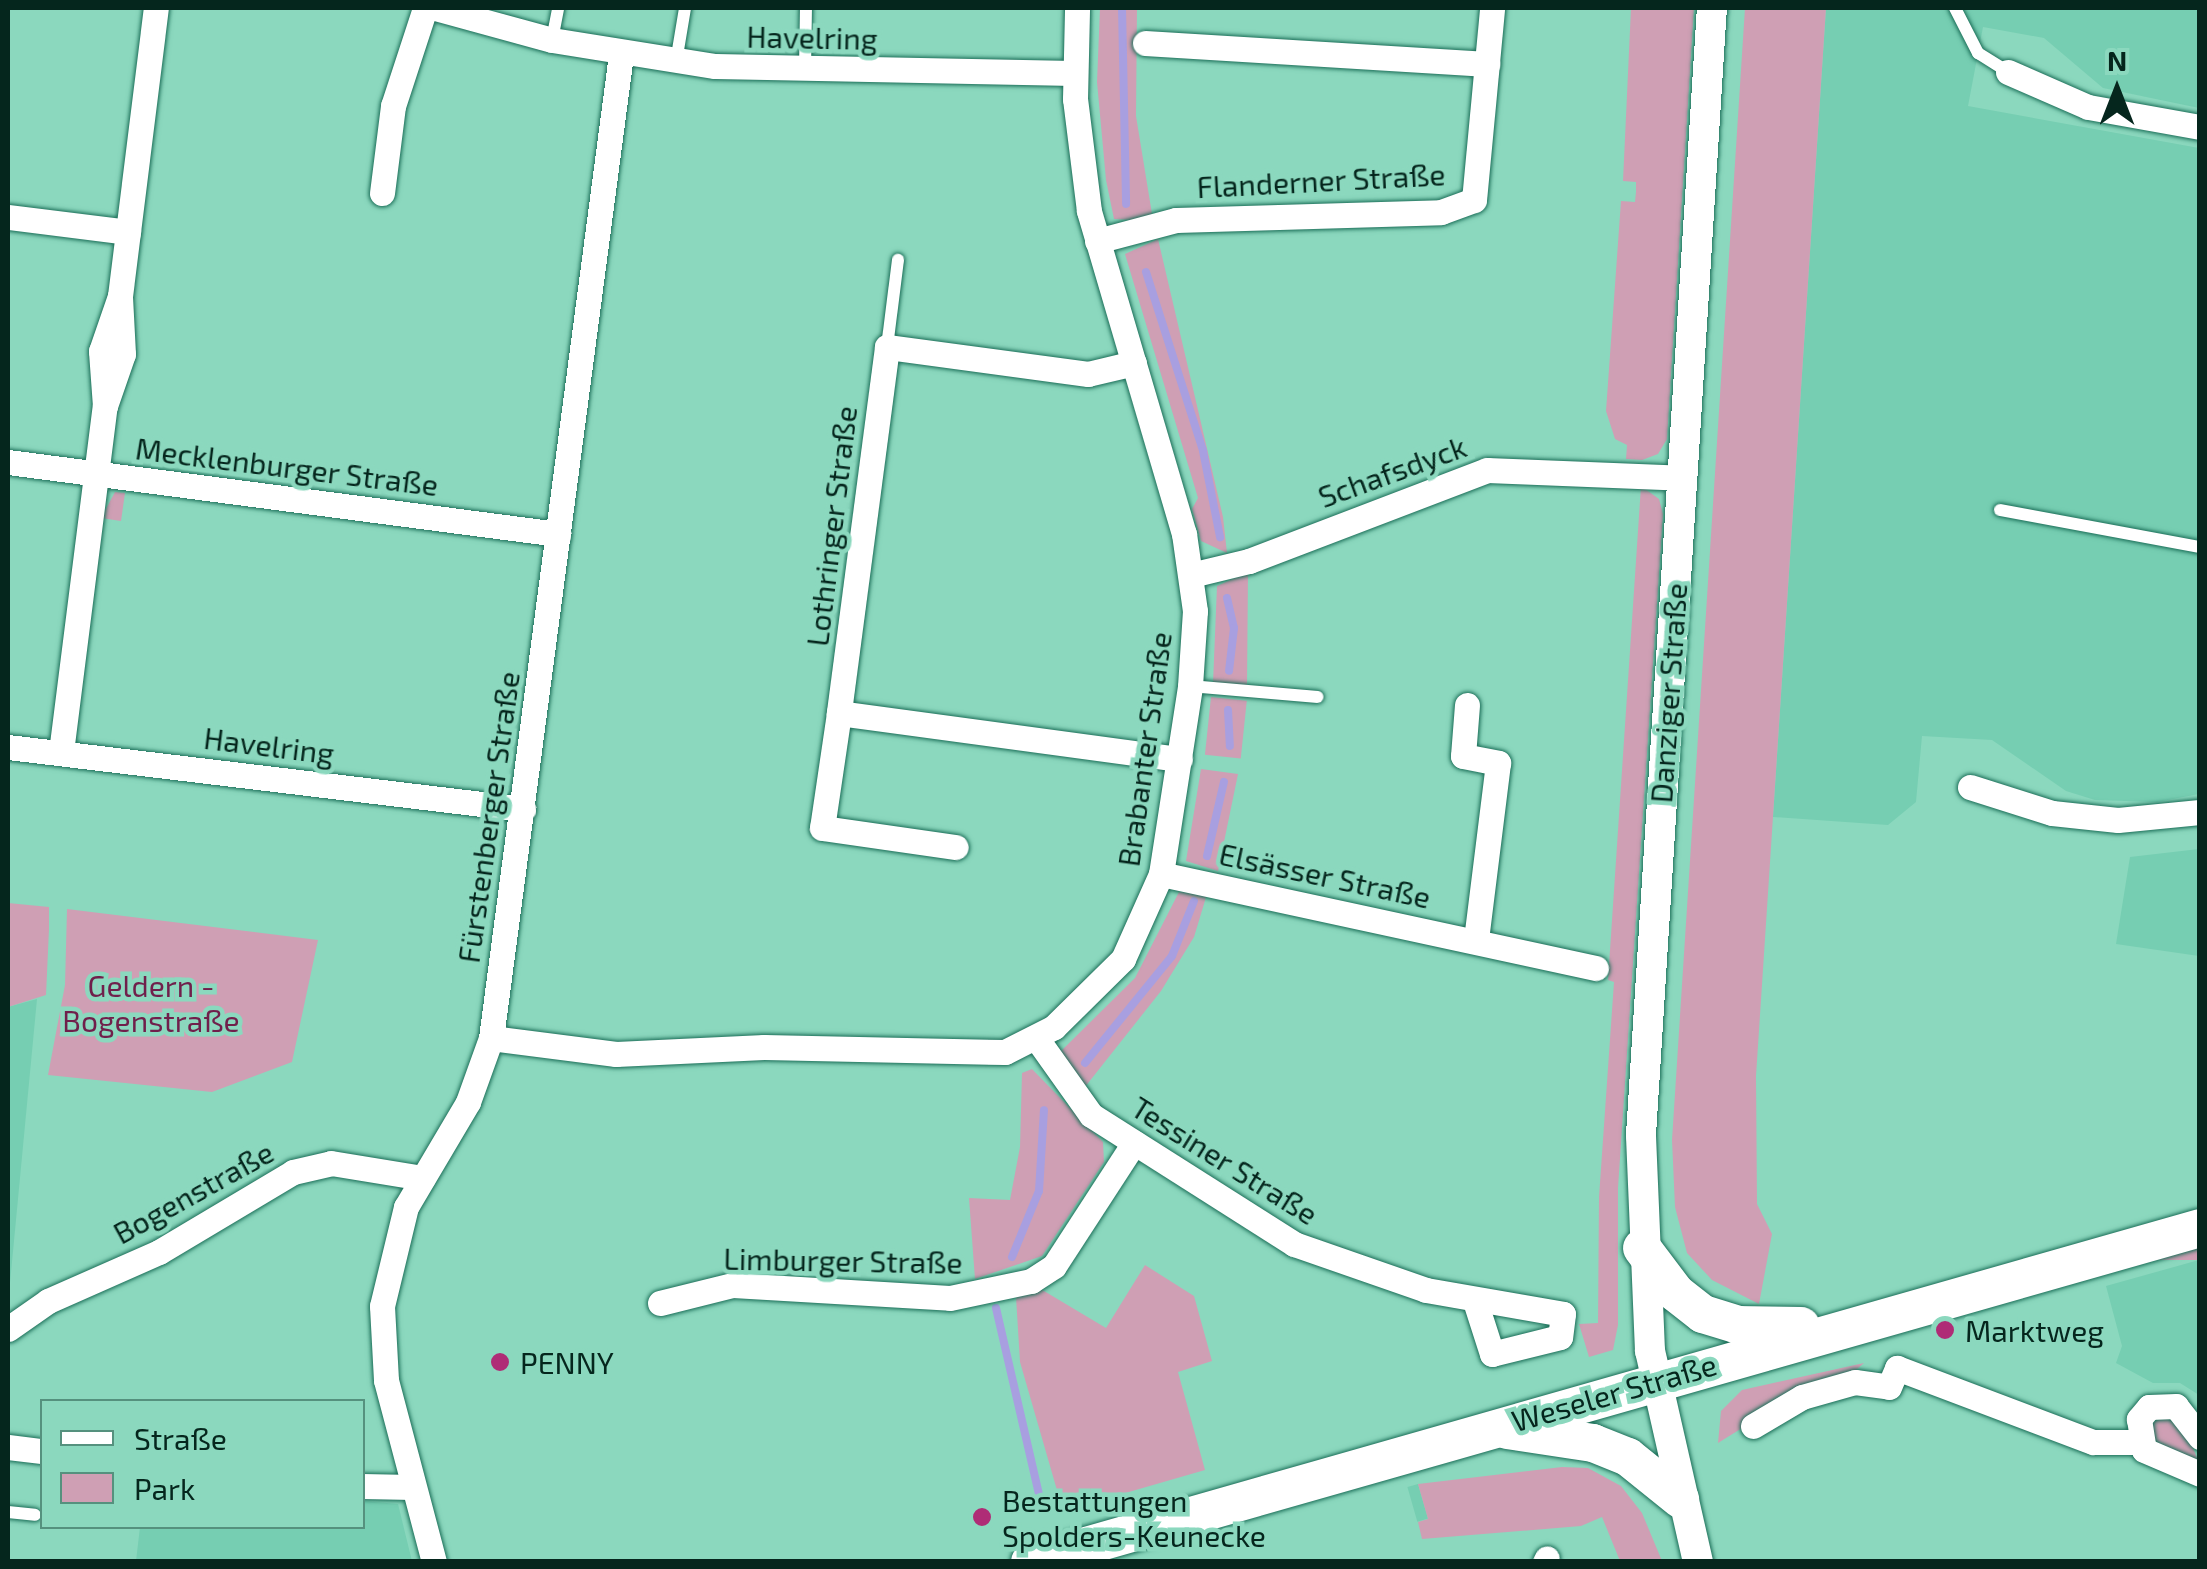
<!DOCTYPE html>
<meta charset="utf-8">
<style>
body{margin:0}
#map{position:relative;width:2207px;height:1569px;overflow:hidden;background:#8bd8be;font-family:"Exo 2",sans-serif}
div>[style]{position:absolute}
.built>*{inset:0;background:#76ceb2;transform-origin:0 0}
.green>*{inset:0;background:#cf9fb4;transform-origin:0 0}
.stream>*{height:8px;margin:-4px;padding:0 4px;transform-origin:4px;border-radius:4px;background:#a89fe0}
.roads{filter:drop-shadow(0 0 2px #1b6e58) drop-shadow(0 0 2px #1b6e58)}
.service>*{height:12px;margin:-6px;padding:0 6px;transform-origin:6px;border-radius:6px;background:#fff}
.minor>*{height:25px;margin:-12.5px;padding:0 12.5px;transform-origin:12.5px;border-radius:12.5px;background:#fff}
.tertiary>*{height:30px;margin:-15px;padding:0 15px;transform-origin:15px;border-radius:15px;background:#fff}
.primary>*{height:38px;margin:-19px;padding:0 19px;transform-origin:19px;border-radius:19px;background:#fff}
.dots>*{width:28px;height:28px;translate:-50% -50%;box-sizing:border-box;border:5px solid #8bd8be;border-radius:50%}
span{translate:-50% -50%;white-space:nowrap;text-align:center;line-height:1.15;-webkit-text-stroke:9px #8bd8be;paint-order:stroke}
.street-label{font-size:30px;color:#05261d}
.park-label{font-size:30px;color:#701f4b}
.poi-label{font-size:30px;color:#05261d}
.left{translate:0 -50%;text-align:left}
.frame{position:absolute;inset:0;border:10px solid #05261d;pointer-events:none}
.legend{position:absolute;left:40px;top:1399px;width:325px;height:130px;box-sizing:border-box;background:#8bd8be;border:2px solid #55917e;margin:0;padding:12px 18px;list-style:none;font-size:30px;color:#05261d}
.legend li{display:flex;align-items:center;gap:20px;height:50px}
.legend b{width:50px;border:2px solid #55917e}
.north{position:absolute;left:2067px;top:40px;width:100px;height:100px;-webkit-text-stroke:8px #8bd8be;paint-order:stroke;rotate:0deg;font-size:28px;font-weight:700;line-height:40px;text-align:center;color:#05261d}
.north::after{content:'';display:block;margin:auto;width:35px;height:45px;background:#05261d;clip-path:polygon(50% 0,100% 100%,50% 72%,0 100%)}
</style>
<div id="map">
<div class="built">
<div style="clip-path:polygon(1826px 8px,2199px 8px,2199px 108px,2103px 88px,2044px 38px,1983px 27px,1968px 106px,2199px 148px,2199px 794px,2157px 802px,2095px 800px,2066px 791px,1992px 740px,1922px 736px,1916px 802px,1888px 825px,1773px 817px)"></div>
<div style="clip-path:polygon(2199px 849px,2199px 956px,2116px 944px,2130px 857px)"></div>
<div style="clip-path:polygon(37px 999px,8px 1304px,8px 1007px)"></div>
<div style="clip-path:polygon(2199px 1260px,2199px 1395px,2180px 1383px,2153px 1383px,2116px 1363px,2122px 1346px,2106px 1286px)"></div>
<div style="left:1418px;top:1484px;width:36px;height:11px;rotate:74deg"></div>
<div style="clip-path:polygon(363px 1501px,398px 1504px,412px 1561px,136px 1561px,140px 1527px,362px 1526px)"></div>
</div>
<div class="green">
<div style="clip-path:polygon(1100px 8px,1137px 8px,1136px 116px,1152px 214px,1132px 220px,1114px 219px,1106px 180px,1097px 82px)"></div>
<div style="clip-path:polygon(1631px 8px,1694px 8px,1667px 439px,1658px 454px,1642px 460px,1626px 459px,1627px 445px,1615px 439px,1606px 411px,1621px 201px,1635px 202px,1636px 192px,1636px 182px,1623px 181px)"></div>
<div style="clip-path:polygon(1745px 8px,1826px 8px,1756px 1076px,1757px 1204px,1772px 1234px,1759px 1304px,1712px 1280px,1687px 1253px,1675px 1207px,1672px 1140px)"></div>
<div style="clip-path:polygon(1158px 239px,1223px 517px,1227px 553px,1201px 541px,1192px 509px,1198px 498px,1125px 254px)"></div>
<div style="clip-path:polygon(1641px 486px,1659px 499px,1663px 514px,1618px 1188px,1618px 1325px,1613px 1350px,1589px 1357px,1579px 1324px,1598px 1323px,1599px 1197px,1614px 982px,1608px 980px)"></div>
<div style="clip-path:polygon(115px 492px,125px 493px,121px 521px,101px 518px)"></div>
<div style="clip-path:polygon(1248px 572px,1247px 687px,1213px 683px,1217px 586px)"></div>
<div style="left:1211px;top:697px;width:36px;height:58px;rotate:6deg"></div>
<div style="clip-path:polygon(1201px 769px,1238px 774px,1218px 871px,1186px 861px)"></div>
<div style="clip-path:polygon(1179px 892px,1207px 894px,1194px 937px,1161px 991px,1081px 1092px,1058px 1054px,1135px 978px)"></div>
<div style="clip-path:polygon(8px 903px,49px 907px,49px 929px,46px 995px,8px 1007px)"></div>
<div style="clip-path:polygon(67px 909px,318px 940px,292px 1062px,212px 1092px,48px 1075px,65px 985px)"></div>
<div style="clip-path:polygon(1032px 1069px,1103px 1142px,1104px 1162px,1042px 1256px,975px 1279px,969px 1198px,1010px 1200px,1020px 1147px,1022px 1073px)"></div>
<div style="left:2199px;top:1245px;width:15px;height:115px;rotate:90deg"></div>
<div style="clip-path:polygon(1145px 1265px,1194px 1296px,1212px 1361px,1178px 1372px,1205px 1470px,1063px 1511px,1020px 1362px,1016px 1297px,1039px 1288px,1106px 1328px)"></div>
<div style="clip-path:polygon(1864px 1363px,1843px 1381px,1800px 1392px,1718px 1443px,1721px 1411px,1742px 1390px)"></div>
<div style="clip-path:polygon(2168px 1415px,2185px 1428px,2199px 1463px,2152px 1445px,2149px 1424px)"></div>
<div style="clip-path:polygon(1562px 1467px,1588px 1468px,1621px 1486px,1642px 1513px,1662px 1561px,1620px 1561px,1602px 1517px,1581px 1526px,1422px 1539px,1418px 1522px,1428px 1519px,1418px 1484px)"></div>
</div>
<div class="stream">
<div style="left:1122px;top:8px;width:196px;rotate:88.8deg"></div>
<div style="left:1146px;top:272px;width:188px;rotate:72.3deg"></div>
<div style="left:1203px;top:451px;width:88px;rotate:78.8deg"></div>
<div style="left:1227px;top:598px;width:31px;rotate:77deg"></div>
<div style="left:1234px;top:628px;width:43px;rotate:96.6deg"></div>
<div style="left:1228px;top:710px;width:36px;rotate:87deg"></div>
<div style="left:1207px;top:856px;width:76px;rotate:-77.1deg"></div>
<div style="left:1085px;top:1063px;width:138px;rotate:-50.9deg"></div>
<div style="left:1172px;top:956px;width:59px;rotate:-68.2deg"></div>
<div style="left:1012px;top:1257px;width:71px;rotate:-67.8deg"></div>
<div style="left:1039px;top:1191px;width:81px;rotate:-86.5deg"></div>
<div style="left:996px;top:1308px;width:200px;rotate:77deg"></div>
</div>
<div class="roads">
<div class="service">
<div style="left:1955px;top:8px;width:51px;rotate:62.9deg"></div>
<div style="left:1978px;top:53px;width:36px;rotate:32deg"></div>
<div style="left:552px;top:40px;width:33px;rotate:-79deg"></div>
<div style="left:676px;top:62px;width:55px;rotate:-80.5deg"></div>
<div style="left:805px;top:70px;width:62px;rotate:-89.1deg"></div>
<div style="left:887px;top:347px;width:88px;rotate:-82.8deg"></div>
<div style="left:2000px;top:510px;width:203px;rotate:10.5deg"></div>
<div style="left:1190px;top:686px;width:128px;rotate:4.9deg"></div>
<div style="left:8px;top:1512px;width:27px;rotate:6deg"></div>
</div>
<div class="minor">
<div style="left:435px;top:8px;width:121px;rotate:15.3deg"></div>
<div style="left:552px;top:40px;width:165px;rotate:9.1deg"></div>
<div style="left:715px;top:66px;width:359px;rotate:1.1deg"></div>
<div style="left:1145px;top:43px;width:343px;rotate:3.5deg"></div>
<div style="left:2008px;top:72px;width:87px;rotate:23.6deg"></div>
<div style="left:2088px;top:107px;width:114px;rotate:10.1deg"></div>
<div style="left:382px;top:193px;width:88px;rotate:-82.8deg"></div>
<div style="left:393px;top:106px;width:103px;rotate:-71.9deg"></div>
<div style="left:8px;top:217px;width:121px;rotate:7.1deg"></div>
<div style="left:1097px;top:241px;width:82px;rotate:-14.9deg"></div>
<div style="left:1176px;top:220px;width:265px;rotate:-1.7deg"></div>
<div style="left:1441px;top:212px;width:35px;rotate:-20deg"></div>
<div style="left:1474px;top:200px;width:193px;rotate:-84.6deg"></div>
<div style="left:1134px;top:363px;width:47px;rotate:166.6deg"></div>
<div style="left:1088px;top:374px;width:203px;rotate:-172.3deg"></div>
<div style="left:887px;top:347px;width:369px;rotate:97.5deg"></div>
<div style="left:839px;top:713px;width:344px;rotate:7.7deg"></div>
<div style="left:105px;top:406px;width:55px;rotate:-94.2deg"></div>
<div style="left:101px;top:351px;width:58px;rotate:-70.9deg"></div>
<div style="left:8px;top:462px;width:555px;rotate:7.46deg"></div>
<div style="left:1191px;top:575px;width:60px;rotate:-13.6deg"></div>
<div style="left:1249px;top:561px;width:255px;rotate:-20.9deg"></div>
<div style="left:1487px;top:470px;width:195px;rotate:2.3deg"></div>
<div style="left:1467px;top:705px;width:51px;rotate:94.5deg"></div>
<div style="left:1463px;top:756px;width:36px;rotate:11deg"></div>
<div style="left:1498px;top:763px;width:178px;rotate:97.1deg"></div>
<div style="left:839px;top:713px;width:116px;rotate:98.4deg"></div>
<div style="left:822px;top:828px;width:135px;rotate:8.1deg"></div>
<div style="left:8px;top:747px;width:519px;rotate:6.86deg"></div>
<div style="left:61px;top:752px;width:349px;rotate:-82.8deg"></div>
<div style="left:105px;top:406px;width:55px;rotate:-70.9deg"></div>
<div style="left:123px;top:354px;width:58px;rotate:-93deg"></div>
<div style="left:120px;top:296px;width:290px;rotate:-82.9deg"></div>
<div style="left:1970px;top:787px;width:86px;rotate:17.6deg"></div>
<div style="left:2052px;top:813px;width:66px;rotate:6.1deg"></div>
<div style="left:2118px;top:820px;width:82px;rotate:-5.6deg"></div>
<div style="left:1161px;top:874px;width:445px;rotate:12.2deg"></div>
<div style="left:491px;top:1038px;width:126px;rotate:7.3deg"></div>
<div style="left:616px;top:1054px;width:148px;rotate:-2.7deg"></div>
<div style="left:764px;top:1047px;width:241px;rotate:1.2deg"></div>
<div style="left:1005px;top:1052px;width:55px;rotate:-27deg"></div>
<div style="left:1054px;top:1027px;width:97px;rotate:-44.6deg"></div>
<div style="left:1123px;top:959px;width:93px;rotate:-65.9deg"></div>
<div style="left:1161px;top:874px;width:190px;rotate:-81.2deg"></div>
<div style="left:1190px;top:686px;width:75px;rotate:-86.2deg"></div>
<div style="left:1195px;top:611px;width:78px;rotate:-98.1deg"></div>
<div style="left:1184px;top:534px;width:337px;rotate:-106.4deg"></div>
<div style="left:1089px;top:211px;width:113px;rotate:-97.1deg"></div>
<div style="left:1075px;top:99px;width:91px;rotate:-88.7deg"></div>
<div style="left:1037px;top:1039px;width:93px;rotate:54.6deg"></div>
<div style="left:1091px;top:1115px;width:241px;rotate:32.4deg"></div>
<div style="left:1294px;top:1244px;width:140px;rotate:19.2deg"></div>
<div style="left:1426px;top:1290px;width:139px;rotate:9.9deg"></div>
<div style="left:1563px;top:1314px;width:23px;rotate:97deg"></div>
<div style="left:1560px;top:1337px;width:70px;rotate:166deg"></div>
<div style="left:1492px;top:1354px;width:56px;rotate:-107.8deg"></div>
<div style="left:660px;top:1303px;width:75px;rotate:-13.9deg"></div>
<div style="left:733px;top:1285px;width:217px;rotate:3.4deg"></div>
<div style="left:950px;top:1298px;width:83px;rotate:-11.9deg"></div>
<div style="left:1031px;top:1281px;width:27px;rotate:-33deg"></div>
<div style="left:1054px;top:1266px;width:147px;rotate:-57deg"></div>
<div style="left:8px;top:1329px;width:49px;rotate:-35deg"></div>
<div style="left:48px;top:1301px;width:121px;rotate:-23.8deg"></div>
<div style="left:159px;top:1252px;width:156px;rotate:-30.8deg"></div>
<div style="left:293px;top:1172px;width:39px;rotate:-13deg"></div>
<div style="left:331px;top:1163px;width:93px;rotate:9.3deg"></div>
<div style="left:1753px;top:1426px;width:57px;rotate:-30.6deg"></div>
<div style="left:1802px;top:1397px;width:55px;rotate:-15.8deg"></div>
<div style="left:1855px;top:1382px;width:34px;rotate:8deg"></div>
<div style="left:1889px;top:1387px;width:21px;rotate:-67deg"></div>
<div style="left:1897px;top:1368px;width:210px;rotate:20.7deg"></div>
<div style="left:2093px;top:1442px;width:46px"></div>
<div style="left:2200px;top:1437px;width:39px;rotate:-128deg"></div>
<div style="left:2176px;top:1406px;width:27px;rotate:178deg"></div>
<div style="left:2149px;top:1407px;width:16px;rotate:130deg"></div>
<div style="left:2139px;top:1419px;width:31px;rotate:81deg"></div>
<div style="left:2144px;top:1450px;width:61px;rotate:23.2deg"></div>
<div style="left:8px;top:1447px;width:34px;rotate:7deg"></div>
<div style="left:362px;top:1486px;width:51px;rotate:1.1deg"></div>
<div style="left:434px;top:1562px;width:188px;rotate:-104.8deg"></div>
<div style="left:386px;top:1380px;width:74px;rotate:-93.1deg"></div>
<div style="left:382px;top:1306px;width:102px;rotate:-76.4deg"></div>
<div style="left:406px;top:1207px;width:122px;rotate:-59.4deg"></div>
<div style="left:468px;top:1102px;width:68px;rotate:-70.2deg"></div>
<div style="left:491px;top:1038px;width:992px;rotate:-82.47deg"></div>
<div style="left:1545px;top:1562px;width:4px;rotate:-63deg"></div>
</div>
<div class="tertiary">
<div style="left:1698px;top:1562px;width:216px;rotate:-102.8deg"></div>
<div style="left:1650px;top:1351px;width:216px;rotate:-92.4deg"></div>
<div style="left:1641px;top:1135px;width:1129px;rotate:-86.4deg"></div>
</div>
<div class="primary">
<div style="left:1642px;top:1248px;width:56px;rotate:52.9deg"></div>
<div style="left:1676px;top:1293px;width:34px;rotate:38deg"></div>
<div style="left:1703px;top:1314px;width:37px;rotate:17deg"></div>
<div style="left:1738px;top:1325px;width:63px;rotate:0.9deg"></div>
<div style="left:1507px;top:1430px;width:87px;rotate:8.6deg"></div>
<div style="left:1593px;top:1443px;width:38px;rotate:22deg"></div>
<div style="left:1628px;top:1457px;width:67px;rotate:38.9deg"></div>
<div style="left:1030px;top:1562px;width:1217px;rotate:-15.93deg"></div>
</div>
</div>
<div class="dots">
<div style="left:1945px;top:1330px;background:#af2c76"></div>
<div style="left:500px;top:1362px;background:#af2c76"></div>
<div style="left:982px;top:1517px;background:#af2c76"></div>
</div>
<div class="street-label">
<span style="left:812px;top:37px;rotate:1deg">Havelring</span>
<span style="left:1321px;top:180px;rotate:-3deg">Flanderner Straße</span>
<span style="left:287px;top:466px;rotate:7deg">Mecklenburger Straße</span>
<span style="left:1392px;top:471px;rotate:-20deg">Schafsdyck</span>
<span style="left:831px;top:526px;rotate:-83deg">Lothringer Straße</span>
<span style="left:1668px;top:693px;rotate:-86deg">Danziger Straße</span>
<span style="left:269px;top:745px;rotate:7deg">Havelring</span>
<span style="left:1144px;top:749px;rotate:-82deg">Brabanter Straße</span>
<span style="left:488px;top:817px;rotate:-82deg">Fürstenberger Straße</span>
<span style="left:1325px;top:875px;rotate:12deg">Elsässer Straße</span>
<span style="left:1225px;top:1160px;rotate:32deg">Tessiner Straße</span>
<span style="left:193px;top:1192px;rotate:-29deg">Bogenstraße</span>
<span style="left:843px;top:1260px;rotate:1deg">Limburger Straße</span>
<span style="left:1614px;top:1392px;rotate:-16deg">Weseler Straße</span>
</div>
<div class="park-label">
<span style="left:151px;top:1002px">Geldern -<br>Bogenstraße</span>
</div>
<div class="poi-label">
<span class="left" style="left:1965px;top:1330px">Marktweg</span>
<span class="left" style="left:520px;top:1362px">PENNY</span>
<span class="left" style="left:1002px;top:1517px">Bestattungen<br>Spolders-Keunecke</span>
</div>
<div class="frame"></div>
<ul class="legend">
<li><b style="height:12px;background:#fff"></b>Straße</li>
<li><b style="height:28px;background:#cf9fb4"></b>Park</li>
</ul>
<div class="north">N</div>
</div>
